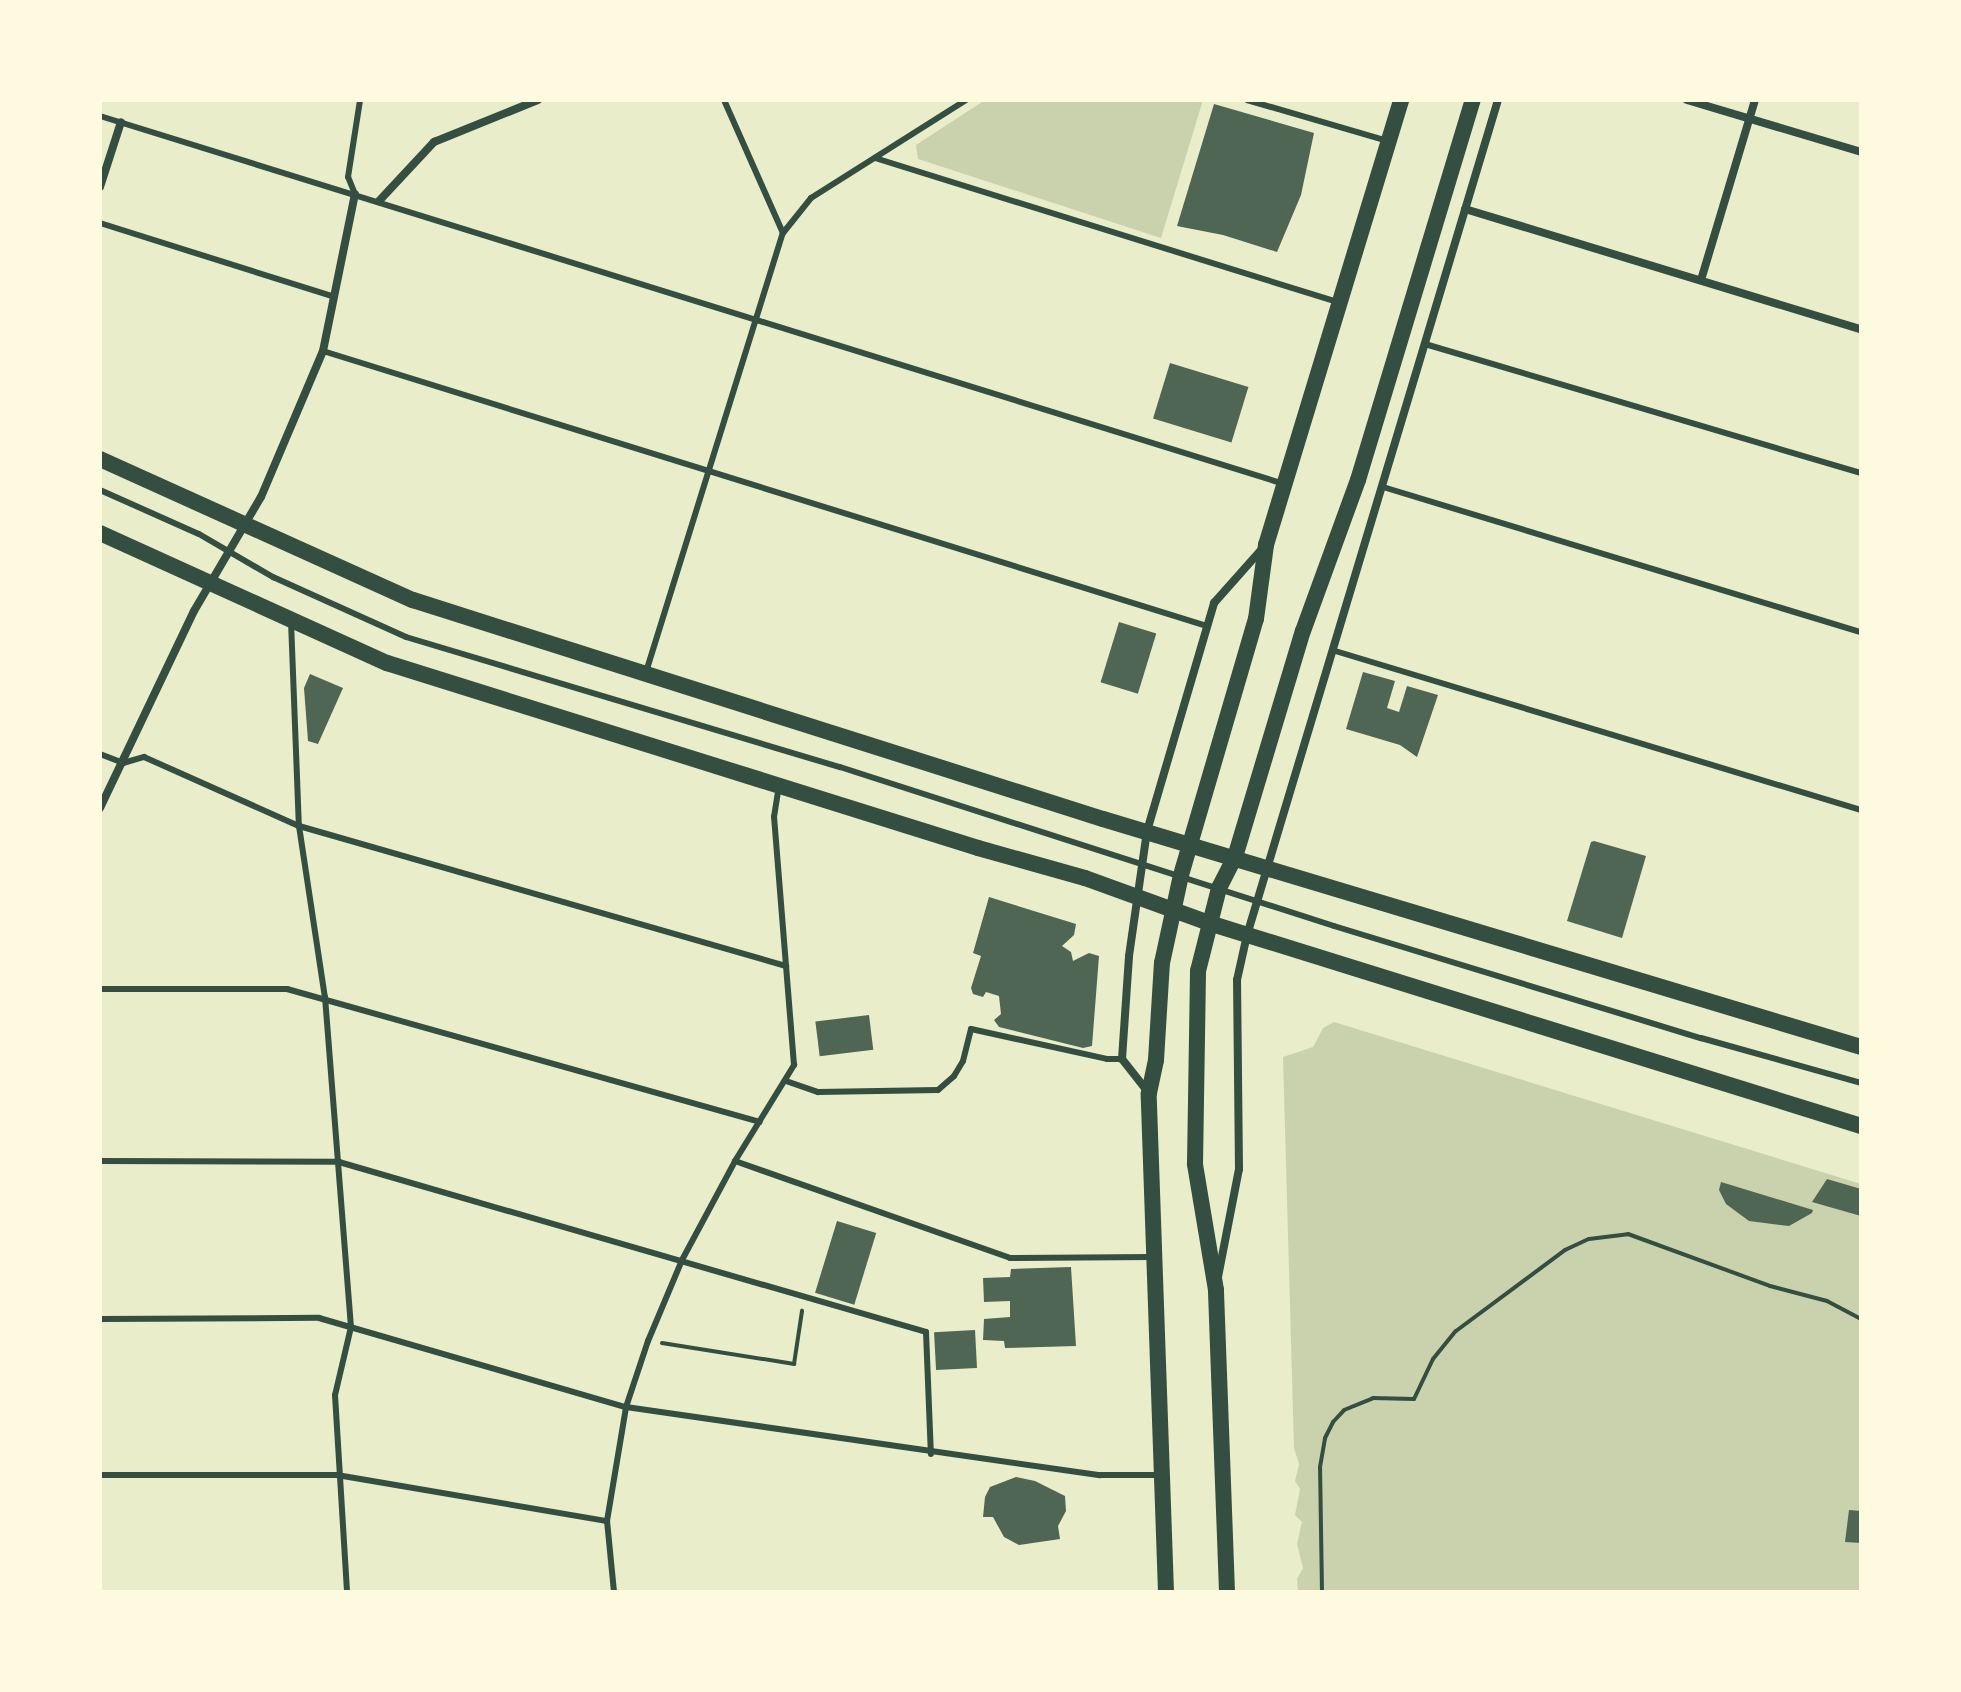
<!DOCTYPE html>
<style>
body{margin:0}
#map{position:relative;width:1961px;height:1692px;overflow:hidden;background:#e9edc9;font-family:"PT Sans",sans-serif}
div>[style]{position:absolute}
.green>*{inset:0;background:#cad2ad}
.building>*{inset:0;background:#4f6655;transform-origin:0 0}
.path>*{height:4px;margin:-2px;padding:0 2px;transform-origin:2px;border-radius:2px;background:#344e41}
.service>*{height:6px;margin:-3px;padding:0 3px;transform-origin:3px;border-radius:3px;background:#344e41}
.minor>*{height:8px;margin:-4px;padding:0 4px;transform-origin:4px;border-radius:4px;background:#344e41}
.secondary>*{height:16px;margin:-8px;padding:0 8px;transform-origin:8px;border-radius:8px;background:#344e41}
span{translate:-50% -50%;white-space:nowrap;text-align:center;line-height:1.15;-webkit-text-stroke:6px #fefae0;paint-order:stroke}
.frame{position:absolute;inset:0;border:102px solid #fefae0;pointer-events:none}
</style>
<div id="map">
<div class="green">
<div style="clip-path:polygon(985px 100px,1203px 100px,1161px 238px,918px 159px,916px 145px)"></div>
<div style="clip-path:polygon(1334px 1022px,1861px 1184px,1861px 1592px,1298px 1592px,1297px 1579px,1303px 1568px,1297px 1544px,1302px 1522px,1295px 1515px,1300px 1489px,1295px 1481px,1299px 1464px,1294px 1448px,1283px 1057px,1313px 1047px,1323px 1028px)"></div>
</div>
<div class="building">
<div style="clip-path:polygon(1214px 104px,1314px 133px,1301px 195px,1277px 252px,1223px 235px,1177px 226px)"></div>
<div style="left:1170px;top:363px;width:82px;height:58px;rotate:17deg"></div>
<div style="left:1119px;top:622px;width:39px;height:63px;rotate:17deg"></div>
<div style="clip-path:polygon(1363px 672px,1395px 681px,1387px 708px,1399px 712px,1407px 686px,1438px 695px,1417px 757px,1400px 745px,1346px 729px)"></div>
<div style="clip-path:polygon(310px 674px,343px 688px,318px 744px,308px 741px,304px 688px)"></div>
<div style="clip-path:polygon(1594px 841px,1646px 856px,1622px 938px,1567px 921px,1591px 842px)"></div>
<div style="clip-path:polygon(989px 897px,1076px 924px,1074px 935px,1062px 946px,1071px 952px,1073px 961px,1089px 953px,1099px 956px,1092px 1046px,1083px 1048px,999px 1027px,994px 1020px,1001px 1014px,999px 996px,986px 992px,983px 997px,973px 994px,971px 988px,981px 956px,973px 953px)"></div>
<div style="left:869px;top:1015px;width:35px;height:54px;rotate:83deg"></div>
<div style="clip-path:polygon(1827px 1179px,1861px 1189px,1861px 1216px,1812px 1202px)"></div>
<div style="clip-path:polygon(1721px 1182px,1813px 1210px,1812px 1213px,1789px 1226px,1749px 1221px,1726px 1204px,1719px 1190px)"></div>
<div style="left:837px;top:1221px;width:41px;height:75px;rotate:17deg"></div>
<div style="clip-path:polygon(1071px 1267px,1076px 1346px,1005px 1348px,1004px 1341px,983px 1340px,984px 1319px,1010px 1317px,1010px 1301px,984px 1302px,983px 1278px,1010px 1277px,1011px 1269px)"></div>
<div style="left:975px;top:1330px;width:38px;height:41px;rotate:87deg"></div>
<div style="clip-path:polygon(1016px 1477px,1035px 1481px,1065px 1496px,1066px 1511px,1058px 1526px,1060px 1539px,1019px 1545px,1004px 1537px,993px 1517px,983px 1517px,985px 1497px,990px 1487px)"></div>
<div style="clip-path:polygon(1849px 1510px,1861px 1511px,1861px 1543px,1845px 1542px)"></div>
</div>
<div class="path">
<div style="left:662px;top:1343px;width:134px;rotate:9deg"></div>
<div style="left:794px;top:1364px;width:54px;rotate:-81.4deg"></div>
<div style="left:1322px;top:1592px;width:125px;rotate:-90.9deg"></div>
<div style="left:1320px;top:1467px;width:29px;rotate:-80deg"></div>
<div style="left:1325px;top:1438px;width:18px;rotate:-63deg"></div>
<div style="left:1333px;top:1422px;width:16px;rotate:-47deg"></div>
<div style="left:1344px;top:1410px;width:31px;rotate:-22deg"></div>
<div style="left:1373px;top:1398px;width:41px;rotate:1.4deg"></div>
<div style="left:1414px;top:1399px;width:44px;rotate:-64.6deg"></div>
<div style="left:1433px;top:1359px;width:36px;rotate:-51deg"></div>
<div style="left:1456px;top:1331px;width:136px;rotate:-36.6deg"></div>
<div style="left:1565px;top:1250px;width:26px;rotate:-25deg"></div>
<div style="left:1589px;top:1239px;width:39px;rotate:-7deg"></div>
<div style="left:1628px;top:1234px;width:151px;rotate:20.1deg"></div>
<div style="left:1770px;top:1286px;width:59px;rotate:14.7deg"></div>
<div style="left:1827px;top:1301px;width:38px;rotate:28deg"></div>
</div>
<div class="service">
<div style="left:724px;top:100px;width:145px;rotate:66.1deg"></div>
<div style="left:1247px;top:100px;width:147px;rotate:16.2deg"></div>
<div style="left:100px;top:116px;width:1237px;rotate:17.26deg"></div>
<div style="left:875px;top:158px;width:484px;rotate:17.3deg"></div>
<div style="left:355px;top:194px;width:18px;rotate:-112deg"></div>
<div style="left:348px;top:177px;width:78px;rotate:-81.1deg"></div>
<div style="left:100px;top:223px;width:246px;rotate:17.5deg"></div>
<div style="left:1425px;top:344px;width:455px;rotate:16.5deg"></div>
<div style="left:323px;top:351px;width:926px;rotate:17.28deg"></div>
<div style="left:1383px;top:487px;width:500px;rotate:16.9deg"></div>
<div style="left:100px;top:490px;width:108px;rotate:24deg"></div>
<div style="left:199px;top:534px;width:86px;rotate:30.2deg"></div>
<div style="left:273px;top:577px;width:146px;rotate:24.3deg"></div>
<div style="left:406px;top:637px;width:453px;rotate:16.7deg"></div>
<div style="left:840px;top:767px;width:519px;rotate:17.84deg"></div>
<div style="left:1334px;top:926px;width:384px;rotate:17deg"></div>
<div style="left:1701px;top:1038px;width:166px;rotate:15.7deg"></div>
<div style="left:291px;top:621px;width:205px;rotate:87.8deg"></div>
<div style="left:299px;top:826px;width:173px;rotate:81.4deg"></div>
<div style="left:325px;top:997px;width:331px;rotate:85.5deg"></div>
<div style="left:351px;top:1327px;width:70px;rotate:103.2deg"></div>
<div style="left:335px;top:1395px;width:197px;rotate:86.5deg"></div>
<div style="left:1332px;top:650px;width:553px;rotate:16.83deg"></div>
<div style="left:646px;top:672px;width:460px;rotate:-72.7deg"></div>
<div style="left:783px;top:233px;width:45px;rotate:-51.3deg"></div>
<div style="left:811px;top:198px;width:183px;rotate:-32.3deg"></div>
<div style="left:100px;top:754px;width:25px;rotate:21deg"></div>
<div style="left:123px;top:763px;width:22px;rotate:-16deg"></div>
<div style="left:144px;top:757px;width:170px;rotate:24deg"></div>
<div style="left:299px;top:826px;width:507px;rotate:16.04deg"></div>
<div style="left:100px;top:989px;width:187px"></div>
<div style="left:287px;top:989px;width:491px;rotate:15.7deg"></div>
<div style="left:786px;top:1081px;width:34px;rotate:19deg"></div>
<div style="left:818px;top:1092px;width:120px;rotate:-1deg"></div>
<div style="left:938px;top:1090px;width:21px;rotate:-41deg"></div>
<div style="left:954px;top:1076px;width:17px;rotate:-59deg"></div>
<div style="left:963px;top:1061px;width:33px;rotate:-76deg"></div>
<div style="left:971px;top:1029px;width:139px;rotate:12.4deg"></div>
<div style="left:1107px;top:1059px;width:15px"></div>
<div style="left:100px;top:1161px;width:239px;rotate:0.2deg"></div>
<div style="left:339px;top:1162px;width:611px;rotate:16.15deg"></div>
<div style="left:926px;top:1332px;width:122px;rotate:87.7deg"></div>
<div style="left:735px;top:1161px;width:292px;rotate:19.4deg"></div>
<div style="left:1010px;top:1258px;width:143px;rotate:-0.4deg"></div>
<div style="left:100px;top:1319px;width:219px;rotate:-0.3deg"></div>
<div style="left:319px;top:1318px;width:320px;rotate:16.2deg"></div>
<div style="left:626px;top:1407px;width:479px;rotate:8.2deg"></div>
<div style="left:1100px;top:1475px;width:61px"></div>
<div style="left:100px;top:1475px;width:237px"></div>
<div style="left:337px;top:1475px;width:274px;rotate:9.7deg"></div>
<div style="left:614px;top:1592px;width:71px;rotate:-95.6deg"></div>
<div style="left:607px;top:1521px;width:116px;rotate:-80.5deg"></div>
<div style="left:626px;top:1407px;width:70px;rotate:-71.6deg"></div>
<div style="left:648px;top:1341px;width:88px;rotate:-67.2deg"></div>
<div style="left:682px;top:1260px;width:112px;rotate:-61.8deg"></div>
<div style="left:735px;top:1161px;width:113px;rotate:-58.4deg"></div>
<div style="left:794px;top:1065px;width:249px;rotate:-94.6deg"></div>
<div style="left:774px;top:817px;width:30px;rotate:-81deg"></div>
</div>
<div class="minor">
<div style="left:1687px;top:100px;width:182px;rotate:16.6deg"></div>
<div style="left:100px;top:187px;width:68px;rotate:-72.1deg"></div>
<div style="left:379px;top:201px;width:81px;rotate:-47deg"></div>
<div style="left:434px;top:142px;width:112px;rotate:-22deg"></div>
<div style="left:1465px;top:209px;width:414px;rotate:16.9deg"></div>
<div style="left:1701px;top:280px;width:188px;rotate:-73.3deg"></div>
<div style="left:100px;top:808px;width:218px;rotate:-64.5deg"></div>
<div style="left:194px;top:611px;width:132px;rotate:-59.6deg"></div>
<div style="left:261px;top:497px;width:159px;rotate:-67deg"></div>
<div style="left:323px;top:351px;width:160px;rotate:-78.5deg"></div>
<div style="left:1148px;top:1092px;width:42px;rotate:-128.2deg"></div>
<div style="left:1122px;top:1059px;width:103px;rotate:-86.1deg"></div>
<div style="left:1129px;top:956px;width:126px;rotate:-81.8deg"></div>
<div style="left:1147px;top:831px;width:238px;rotate:-73.6deg"></div>
<div style="left:1214px;top:603px;width:72px;rotate:-48.4deg"></div>
<div style="left:1218px;top:1277px;width:110px;rotate:-79deg"></div>
<div style="left:1239px;top:1169px;width:189px;rotate:-90.6deg"></div>
<div style="left:1237px;top:980px;width:46px;rotate:-77.5deg"></div>
<div style="left:1247px;top:935px;width:872px;rotate:-73.27deg"></div>
</div>
<div class="secondary">
<div style="left:100px;top:459px;width:343px;rotate:24.3deg"></div>
<div style="left:413px;top:600px;width:724px;rotate:17.61deg"></div>
<div style="left:1103px;top:819px;width:792px;rotate:16.74deg"></div>
<div style="left:100px;top:533px;width:315px;rotate:24.4deg"></div>
<div style="left:387px;top:663px;width:619px;rotate:17.38deg"></div>
<div style="left:978px;top:848px;width:111px;rotate:15.7deg"></div>
<div style="left:1085px;top:878px;width:132px;rotate:19.9deg"></div>
<div style="left:1209px;top:923px;width:683px;rotate:17.29deg"></div>
<div style="left:1166px;top:1592px;width:499px;rotate:-92deg"></div>
<div style="left:1149px;top:1093px;width:34px;rotate:-78deg"></div>
<div style="left:1156px;top:1060px;width:97px;rotate:-86.5deg"></div>
<div style="left:1162px;top:963px;width:90px;rotate:-77.8deg"></div>
<div style="left:1181px;top:875px;width:267px;rotate:-73.7deg"></div>
<div style="left:1256px;top:619px;width:75px;rotate:-82.3deg"></div>
<div style="left:1266px;top:545px;width:465px;rotate:-73.1deg"></div>
<div style="left:1227px;top:1592px;width:302px;rotate:-92.1deg"></div>
<div style="left:1216px;top:1290px;width:128px;rotate:-99.5deg"></div>
<div style="left:1195px;top:1164px;width:193px;rotate:-89.1deg"></div>
<div style="left:1198px;top:971px;width:86px;rotate:-75.8deg"></div>
<div style="left:1219px;top:888px;width:35px;rotate:-63deg"></div>
<div style="left:1235px;top:857px;width:236px;rotate:-73.3deg"></div>
<div style="left:1303px;top:631px;width:161px;rotate:-70deg"></div>
<div style="left:1358px;top:480px;width:397px;rotate:-73.2deg"></div>
</div>
<div class="frame"></div>
</div>
